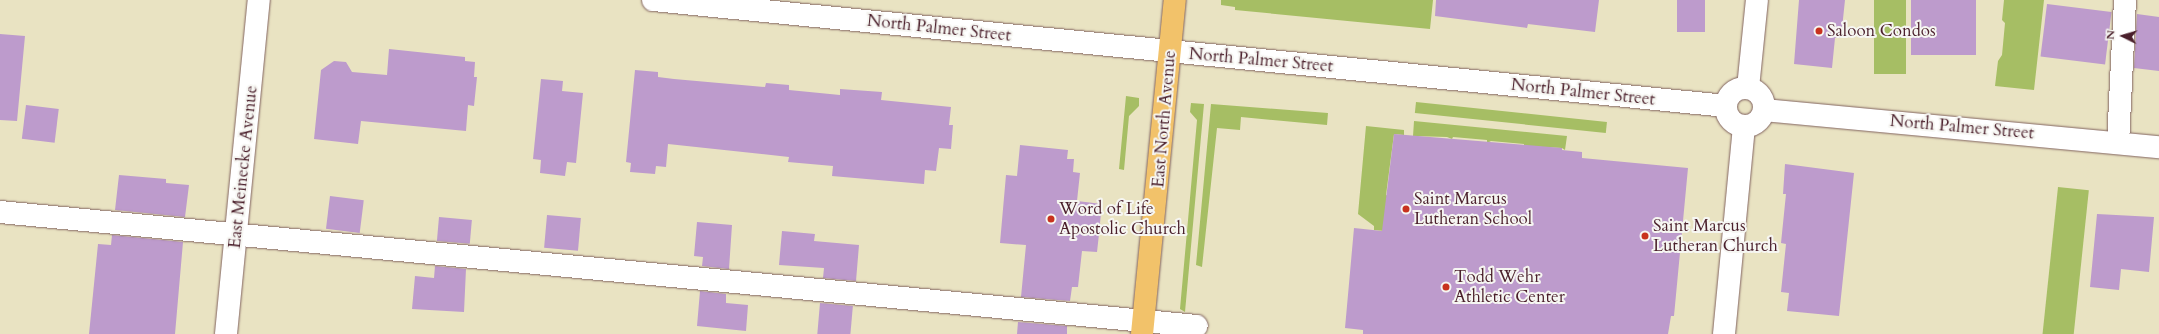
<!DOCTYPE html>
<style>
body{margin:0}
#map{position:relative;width:2159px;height:334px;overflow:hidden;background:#e9e3c2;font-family:Cardo,serif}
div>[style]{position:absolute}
.green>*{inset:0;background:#a6be64;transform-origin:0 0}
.building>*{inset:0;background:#bd9bcc;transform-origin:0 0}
.roads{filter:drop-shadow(0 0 1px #826460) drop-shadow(0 0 1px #826460)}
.minor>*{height:22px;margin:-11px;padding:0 11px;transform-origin:11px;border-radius:11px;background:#fff}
.minor>.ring{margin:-11px;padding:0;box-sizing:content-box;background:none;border:22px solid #fff;border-radius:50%}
.major>*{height:22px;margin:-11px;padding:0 11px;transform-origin:11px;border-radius:11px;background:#f2c26a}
.dots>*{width:11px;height:11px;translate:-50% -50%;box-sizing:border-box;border:2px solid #f6f6f2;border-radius:50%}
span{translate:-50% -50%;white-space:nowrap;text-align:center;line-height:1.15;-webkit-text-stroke:4px #f6f6f2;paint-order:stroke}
.street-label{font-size:17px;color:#4a1f2b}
.poi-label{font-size:17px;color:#4a1f2b}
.left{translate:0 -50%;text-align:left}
.north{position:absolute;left:2103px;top:16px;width:40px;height:40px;-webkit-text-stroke:3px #f6f6f2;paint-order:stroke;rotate:275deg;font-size:11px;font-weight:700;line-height:16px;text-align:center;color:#4a1f2b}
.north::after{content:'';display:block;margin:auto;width:14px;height:18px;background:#4a1f2b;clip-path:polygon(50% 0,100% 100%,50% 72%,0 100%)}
</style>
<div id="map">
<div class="green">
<div style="clip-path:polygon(1221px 0,1433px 0,1430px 29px,1235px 10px,1235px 7px,1221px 5px)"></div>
<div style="left:1874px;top:0;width:32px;height:74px"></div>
<div style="clip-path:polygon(2004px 0,2044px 0,2034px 90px,1995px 86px,1998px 61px,2002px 55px,2005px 23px,2002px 20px)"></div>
<div style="clip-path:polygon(1126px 96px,1139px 98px,1139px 106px,1129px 116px,1124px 170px,1119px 169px)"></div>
<div style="left:1416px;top:102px;width:192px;height:11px;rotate:6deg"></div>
<div style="clip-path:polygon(1191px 103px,1204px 104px,1185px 312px,1180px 309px,1197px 120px,1190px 112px)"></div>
<div style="clip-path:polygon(1211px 104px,1328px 113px,1327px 125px,1241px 117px,1240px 130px,1217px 128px,1202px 267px,1196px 265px)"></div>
<div style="clip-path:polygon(1414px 121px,1567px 136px,1565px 150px,1562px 148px,1524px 146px,1524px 144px,1491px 141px,1487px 143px,1487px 140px,1453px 137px,1452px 139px,1447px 137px,1413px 136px)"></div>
<div style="clip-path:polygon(1366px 126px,1404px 130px,1404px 135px,1394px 134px,1386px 195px,1388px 196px,1385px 231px,1374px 230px,1374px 226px,1358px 214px)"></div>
<div style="left:2058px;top:187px;width:31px;height:148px;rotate:6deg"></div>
</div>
<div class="building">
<div style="clip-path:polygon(1436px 0,1599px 0,1595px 32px,1528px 24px,1527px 28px,1435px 16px)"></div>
<div style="left:1677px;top:0;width:28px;height:32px"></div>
<div style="clip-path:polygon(1799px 0,1845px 0,1841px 38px,1835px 38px,1832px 68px,1794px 64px)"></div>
<div style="left:1911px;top:0;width:65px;height:55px"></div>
<div style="left:2047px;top:4px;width:65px;height:53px;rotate:7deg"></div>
<div style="clip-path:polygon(2137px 14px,2159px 17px,2159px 71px,2134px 68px)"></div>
<div style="clip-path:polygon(0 34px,25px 36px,17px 121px,0 120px)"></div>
<div style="clip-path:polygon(389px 49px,465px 57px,465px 61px,475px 62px,474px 77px,477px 77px,474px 106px,468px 105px,466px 131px,361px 121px,358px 144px,314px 139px,321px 70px,334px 61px,346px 62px,352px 72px,387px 75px)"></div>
<div style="clip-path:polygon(635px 70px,658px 72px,658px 77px,674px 79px,765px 87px,766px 83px,789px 85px,789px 90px,840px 95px,840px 89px,882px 92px,881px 100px,951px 107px,949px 125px,953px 125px,951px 149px,939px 148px,936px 171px,925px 170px,924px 184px,832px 176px,833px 166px,788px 162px,789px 157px,668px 144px,666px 167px,656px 166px,655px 174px,630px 172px,631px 163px,626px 162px)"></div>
<div style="clip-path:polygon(541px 79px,563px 81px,562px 91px,583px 93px,576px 163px,567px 162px,565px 176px,540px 173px,541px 160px,533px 159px)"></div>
<div style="left:26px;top:105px;width:33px;height:34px;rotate:7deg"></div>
<div style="clip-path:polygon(1394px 134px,1562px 148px,1562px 150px,1582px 152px,1582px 158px,1688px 168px,1674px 316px,1671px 316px,1668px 334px,1363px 334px,1363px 330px,1345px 328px,1354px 228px,1382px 231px)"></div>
<div style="clip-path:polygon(1020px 145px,1068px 150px,1067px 159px,1074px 159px,1073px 172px,1080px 173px,1077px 201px,1102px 204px,1100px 223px,1102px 230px,1099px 234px,1097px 252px,1082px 251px,1078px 287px,1072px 287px,1070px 301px,1021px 297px,1026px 245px,1000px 243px,1006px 175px,1017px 176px)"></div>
<div style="clip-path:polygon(1785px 164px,1854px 173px,1839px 316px,1787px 311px,1789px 293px,1781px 292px,1786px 244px,1781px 243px,1786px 194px,1783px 194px)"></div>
<div style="clip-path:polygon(119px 175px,166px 179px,166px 183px,189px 185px,185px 217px,115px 210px)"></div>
<div style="left:330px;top:196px;width:34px;height:33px;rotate:7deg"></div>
<div style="clip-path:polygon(2097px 214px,2154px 217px,2149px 272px,2121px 269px,2119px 290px,2090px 287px)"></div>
<div style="left:547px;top:215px;width:34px;height:33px;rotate:5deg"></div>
<div style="left:439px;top:217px;width:33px;height:24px;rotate:5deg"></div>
<div style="clip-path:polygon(697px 222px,732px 225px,729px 269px,702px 266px,703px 257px,694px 256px)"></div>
<div style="clip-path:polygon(782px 231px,815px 234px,814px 241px,859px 245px,856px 281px,823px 278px,824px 268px,779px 265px)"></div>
<div style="clip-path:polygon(112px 235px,183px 242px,175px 334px,89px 334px,98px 244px,111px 245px)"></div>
<div style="clip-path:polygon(435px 266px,466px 269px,464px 312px,412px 309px,415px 276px,434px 278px)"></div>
<div style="clip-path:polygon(700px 291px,726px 294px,726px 303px,748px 305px,746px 331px,697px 326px)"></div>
<div style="left:820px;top:303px;width:33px;height:31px;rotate:5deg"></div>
<div style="clip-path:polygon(1018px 322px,1067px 326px,1067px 334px,1017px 334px)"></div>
</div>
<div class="roads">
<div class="minor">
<div style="left:653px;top:0;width:1078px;rotate:5.64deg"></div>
<div class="ring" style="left:1726px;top:88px;width:16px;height:16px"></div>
<div style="left:1748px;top:88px;width:88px;rotate:-84.2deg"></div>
<div style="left:1764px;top:110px;width:397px;rotate:5.4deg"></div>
<div style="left:2118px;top:143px;width:143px;rotate:-87.2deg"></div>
<div style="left:0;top:212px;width:1202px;rotate:5.44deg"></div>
<div style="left:226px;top:334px;width:336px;rotate:-84.4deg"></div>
<div style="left:1724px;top:334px;width:209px;rotate:-84.5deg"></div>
</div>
<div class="major">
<div style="left:1142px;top:334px;width:336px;rotate:-84.4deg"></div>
</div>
</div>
<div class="dots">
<div style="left:1819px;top:31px;background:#c8321e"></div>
<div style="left:1406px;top:209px;background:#c8321e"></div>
<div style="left:1051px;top:219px;background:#c8321e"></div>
<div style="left:1645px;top:236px;background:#c8321e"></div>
<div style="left:1446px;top:287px;background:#c8321e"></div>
</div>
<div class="street-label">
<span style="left:939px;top:28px;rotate:6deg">North Palmer Street</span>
<span style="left:1261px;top:60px;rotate:5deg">North Palmer Street</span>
<span style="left:1583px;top:92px;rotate:6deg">North Palmer Street</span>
<span style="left:1164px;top:119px;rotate:-85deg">East North Avenue</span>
<span style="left:1962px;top:127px;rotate:5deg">North Palmer Street</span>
<span style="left:243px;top:167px;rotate:-84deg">East Meinecke Avenue</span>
</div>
<div class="poi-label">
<span class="left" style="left:1827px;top:31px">Saloon Condos</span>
<span class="left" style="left:1414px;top:209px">Saint Marcus<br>Lutheran School</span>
<span class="left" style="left:1059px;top:219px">Word of Life<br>Apostolic Church</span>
<span class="left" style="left:1653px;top:236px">Saint Marcus<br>Lutheran Church</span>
<span class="left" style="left:1454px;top:287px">Todd Wehr<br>Athletic Center</span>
</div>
<div class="north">N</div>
</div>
